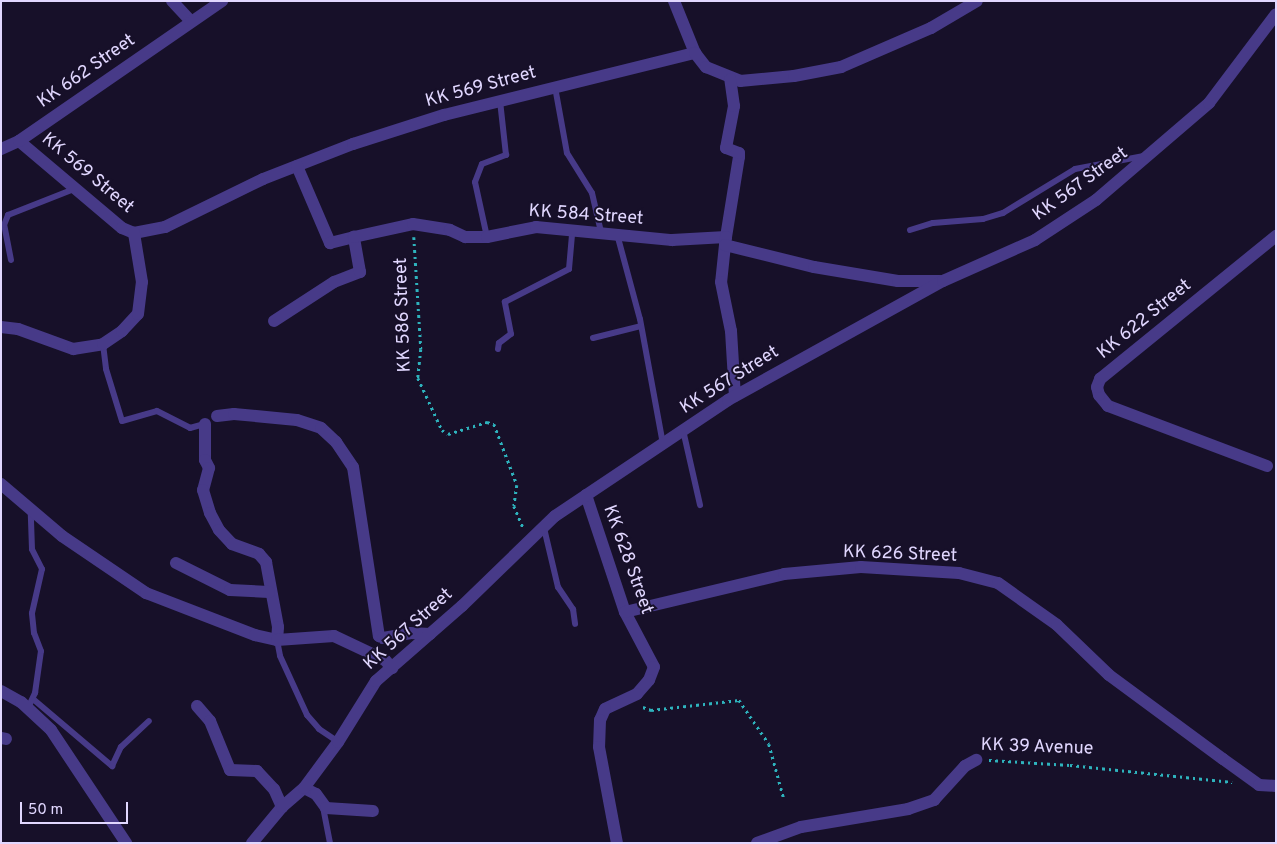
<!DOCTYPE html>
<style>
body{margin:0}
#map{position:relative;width:1277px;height:844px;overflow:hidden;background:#171029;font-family:Overpass,sans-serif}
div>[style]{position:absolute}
.path>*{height:2.5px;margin-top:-1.25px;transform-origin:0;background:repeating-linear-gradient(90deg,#2eb3bd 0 2.5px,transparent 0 6.5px)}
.service>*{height:6px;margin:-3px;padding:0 3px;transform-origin:3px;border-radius:3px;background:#473a88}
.minor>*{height:12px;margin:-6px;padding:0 6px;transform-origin:6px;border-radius:6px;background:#473a88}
span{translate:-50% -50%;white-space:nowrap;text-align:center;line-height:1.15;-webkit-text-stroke:4px #171029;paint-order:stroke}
.street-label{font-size:18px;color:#e1d7ff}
.frame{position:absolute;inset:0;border:2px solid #e1d7ff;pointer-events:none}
.scale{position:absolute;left:20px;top:802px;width:108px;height:22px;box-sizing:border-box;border:2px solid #e1d7ff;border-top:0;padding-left:6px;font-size:15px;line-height:18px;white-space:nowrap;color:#e1d7ff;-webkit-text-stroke:4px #171029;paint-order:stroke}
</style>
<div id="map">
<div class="path">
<div style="left:414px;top:237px;width:112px;rotate:86.4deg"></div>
<div style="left:421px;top:349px;width:29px;rotate:96deg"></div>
<div style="left:418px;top:378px;width:57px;rotate:65.2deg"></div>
<div style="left:442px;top:430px;width:7px;rotate:34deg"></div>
<div style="left:448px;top:434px;width:41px;rotate:-17.1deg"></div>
<div style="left:487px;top:422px;width:7px;rotate:16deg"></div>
<div style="left:494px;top:424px;width:65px;rotate:69.3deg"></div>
<div style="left:517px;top:485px;width:21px;rotate:98deg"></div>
<div style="left:514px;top:506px;width:25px;rotate:67deg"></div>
<div style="left:643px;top:707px;width:9px;rotate:21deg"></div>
<div style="left:651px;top:710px;width:89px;rotate:-6.5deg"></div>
<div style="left:739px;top:700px;width:53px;rotate:55.7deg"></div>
<div style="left:769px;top:744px;width:57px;rotate:74.7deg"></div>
<div style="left:989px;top:760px;width:81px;rotate:3.5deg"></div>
<div style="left:1070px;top:765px;width:163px;rotate:6deg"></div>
</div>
<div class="service">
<div style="left:555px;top:87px;width:67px;rotate:79.7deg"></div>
<div style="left:567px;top:153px;width:47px;rotate:58deg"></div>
<div style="left:592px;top:193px;width:40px;rotate:77deg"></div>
<div style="left:910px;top:230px;width:24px;rotate:-17deg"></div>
<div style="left:933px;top:223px;width:50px;rotate:-4.6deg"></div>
<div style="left:983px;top:219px;width:21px;rotate:-17deg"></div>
<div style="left:1003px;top:213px;width:84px;rotate:-31.4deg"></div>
<div style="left:1075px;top:169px;width:70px;rotate:-10.7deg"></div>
<div style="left:617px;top:234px;width:88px;rotate:74.9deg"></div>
<div style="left:640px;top:319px;width:127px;rotate:79.6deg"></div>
<div style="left:487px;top:237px;width:56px;rotate:-102.3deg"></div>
<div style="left:475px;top:182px;width:19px;rotate:-69deg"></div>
<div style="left:482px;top:164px;width:26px;rotate:-21deg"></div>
<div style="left:506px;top:155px;width:54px;rotate:-96.3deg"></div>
<div style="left:11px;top:260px;width:36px;rotate:-101deg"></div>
<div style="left:4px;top:225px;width:11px;rotate:-68deg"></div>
<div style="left:8px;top:215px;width:71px;rotate:-21.5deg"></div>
<div style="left:593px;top:338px;width:49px;rotate:-14deg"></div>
<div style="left:103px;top:344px;width:25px;rotate:83deg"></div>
<div style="left:106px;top:369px;width:54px;rotate:72.9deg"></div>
<div style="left:122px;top:421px;width:36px;rotate:-16deg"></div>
<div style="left:157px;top:411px;width:37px;rotate:27deg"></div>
<div style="left:190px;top:428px;width:18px;rotate:-16deg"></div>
<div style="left:498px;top:349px;width:6px;rotate:-81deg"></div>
<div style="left:499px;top:343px;width:15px;rotate:-37deg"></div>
<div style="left:511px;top:334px;width:33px;rotate:-101deg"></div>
<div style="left:505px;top:302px;width:72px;rotate:-27.3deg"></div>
<div style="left:569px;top:269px;width:37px;rotate:-85deg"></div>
<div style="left:683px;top:430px;width:77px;rotate:77.2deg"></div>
<div style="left:544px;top:528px;width:61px;rotate:76.7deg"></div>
<div style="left:558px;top:587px;width:27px;rotate:56deg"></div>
<div style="left:573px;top:609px;width:15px;rotate:82deg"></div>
<div style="left:277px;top:640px;width:16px;rotate:79deg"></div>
<div style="left:280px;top:656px;width:65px;rotate:65.4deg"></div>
<div style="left:307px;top:715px;width:18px;rotate:49deg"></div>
<div style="left:319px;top:729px;width:23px;rotate:34deg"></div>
<div style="left:33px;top:699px;width:104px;rotate:40.3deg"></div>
<div style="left:112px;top:766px;width:21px;rotate:-65deg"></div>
<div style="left:121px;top:747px;width:38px;rotate:-43deg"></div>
<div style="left:28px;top:708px;width:17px;rotate:-65deg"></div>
<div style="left:35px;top:693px;width:42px;rotate:-81.9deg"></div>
<div style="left:41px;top:651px;width:19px;rotate:-111deg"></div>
<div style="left:34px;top:633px;width:20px;rotate:-96deg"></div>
<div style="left:32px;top:613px;width:45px;rotate:-77.2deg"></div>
<div style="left:42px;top:569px;width:22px;rotate:-117deg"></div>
<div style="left:32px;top:549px;width:37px;rotate:-92deg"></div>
<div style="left:323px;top:807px;width:37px;rotate:79deg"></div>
</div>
<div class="minor">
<div style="left:172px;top:1px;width:26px;rotate:47deg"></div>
<div style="left:674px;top:1px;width:56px;rotate:68deg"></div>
<div style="left:19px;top:141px;width:135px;rotate:40.2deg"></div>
<div style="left:122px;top:228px;width:13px;rotate:23deg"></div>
<div style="left:134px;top:233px;width:32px;rotate:-11deg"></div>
<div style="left:165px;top:227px;width:109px;rotate:-26.1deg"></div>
<div style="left:263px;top:179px;width:97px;rotate:-21.3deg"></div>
<div style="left:353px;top:144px;width:96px;rotate:-17.7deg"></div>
<div style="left:444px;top:115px;width:259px;rotate:-13.9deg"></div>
<div style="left:695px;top:53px;width:18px;rotate:52deg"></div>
<div style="left:706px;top:67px;width:37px;rotate:22deg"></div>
<div style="left:740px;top:81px;width:54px;rotate:-5.3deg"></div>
<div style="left:794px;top:76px;width:48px;rotate:-10.8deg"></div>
<div style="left:841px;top:67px;width:98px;rotate:-23.4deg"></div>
<div style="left:931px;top:28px;width:53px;rotate:-30.4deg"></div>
<div style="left:1px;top:149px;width:20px;rotate:-24deg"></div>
<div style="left:19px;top:141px;width:247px;rotate:-34.6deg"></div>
<div style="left:297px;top:166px;width:84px;rotate:66.8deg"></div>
<div style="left:330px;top:243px;width:25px;rotate:-14deg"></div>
<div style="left:726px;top:237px;width:81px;rotate:-80.8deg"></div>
<div style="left:739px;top:157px;width:4px;rotate:-90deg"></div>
<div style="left:739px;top:153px;width:14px;rotate:-159deg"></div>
<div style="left:726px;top:148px;width:43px;rotate:-79.2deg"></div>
<div style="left:734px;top:106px;width:27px;rotate:-98deg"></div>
<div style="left:725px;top:245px;width:37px;rotate:96deg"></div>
<div style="left:721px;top:282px;width:50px;rotate:78.5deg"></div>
<div style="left:731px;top:331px;width:65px;rotate:86.5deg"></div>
<div style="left:274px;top:321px;width:72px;rotate:-33deg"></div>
<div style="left:334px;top:282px;width:28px;rotate:-21deg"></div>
<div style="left:360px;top:272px;width:36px;rotate:-100deg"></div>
<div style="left:354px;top:237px;width:60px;rotate:-12.4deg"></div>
<div style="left:413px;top:224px;width:37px;rotate:9deg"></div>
<div style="left:450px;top:230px;width:17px;rotate:25deg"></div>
<div style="left:465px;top:237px;width:22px"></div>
<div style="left:487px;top:237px;width:50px;rotate:-11.5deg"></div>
<div style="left:536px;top:227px;width:137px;rotate:5.5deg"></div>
<div style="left:672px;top:240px;width:54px;rotate:-3.2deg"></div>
<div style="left:726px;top:237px;width:8px;rotate:97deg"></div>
<div style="left:725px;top:245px;width:92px;rotate:13.9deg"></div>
<div style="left:814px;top:267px;width:85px;rotate:9.5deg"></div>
<div style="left:898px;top:281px;width:42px"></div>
<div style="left:1px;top:327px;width:17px;rotate:7deg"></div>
<div style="left:18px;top:329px;width:59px;rotate:20deg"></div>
<div style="left:73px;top:349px;width:30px;rotate:-9deg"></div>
<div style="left:103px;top:344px;width:23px;rotate:-34deg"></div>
<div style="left:122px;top:331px;width:23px;rotate:-47deg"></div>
<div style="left:138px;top:314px;width:32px;rotate:-83deg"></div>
<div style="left:142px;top:282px;width:50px;rotate:-99.3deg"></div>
<div style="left:217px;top:416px;width:17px;rotate:-7deg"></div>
<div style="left:234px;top:414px;width:63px;rotate:5.4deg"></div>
<div style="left:297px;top:420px;width:25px;rotate:18deg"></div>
<div style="left:321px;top:428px;width:21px;rotate:43deg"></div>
<div style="left:336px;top:442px;width:30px;rotate:56deg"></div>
<div style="left:353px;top:467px;width:171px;rotate:81.3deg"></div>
<div style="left:379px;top:636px;width:4px;rotate:27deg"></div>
<div style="left:383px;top:638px;width:27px;rotate:-10deg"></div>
<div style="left:410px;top:633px;width:20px;rotate:3deg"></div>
<div style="left:205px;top:424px;width:36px;rotate:90deg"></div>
<div style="left:205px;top:460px;width:9px;rotate:63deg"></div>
<div style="left:209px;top:468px;width:23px;rotate:105deg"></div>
<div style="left:203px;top:490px;width:24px;rotate:73deg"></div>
<div style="left:210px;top:513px;width:19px;rotate:62deg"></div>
<div style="left:219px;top:530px;width:19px;rotate:47deg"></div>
<div style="left:232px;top:544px;width:29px;rotate:20deg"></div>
<div style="left:259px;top:554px;width:11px;rotate:49deg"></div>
<div style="left:266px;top:562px;width:66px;rotate:79.5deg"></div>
<div style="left:278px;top:627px;width:13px;rotate:94deg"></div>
<div style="left:1267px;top:466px;width:170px;rotate:-159.3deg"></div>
<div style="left:1108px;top:406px;width:14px;rotate:-129deg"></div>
<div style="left:1099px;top:395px;width:8px;rotate:-104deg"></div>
<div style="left:1097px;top:387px;width:9px;rotate:-69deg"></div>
<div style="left:1100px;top:379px;width:227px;rotate:-39.1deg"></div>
<div style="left:1px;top:484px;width:80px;rotate:40.4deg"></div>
<div style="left:62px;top:536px;width:102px;rotate:34.2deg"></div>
<div style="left:146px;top:593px;width:117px;rotate:21.1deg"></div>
<div style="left:255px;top:635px;width:23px;rotate:13deg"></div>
<div style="left:277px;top:640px;width:57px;rotate:-4deg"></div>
<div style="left:334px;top:636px;width:56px;rotate:25.2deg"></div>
<div style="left:385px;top:660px;width:11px;rotate:49deg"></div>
<div style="left:586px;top:495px;width:123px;rotate:71.6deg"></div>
<div style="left:625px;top:612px;width:62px;rotate:62.2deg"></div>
<div style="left:654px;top:667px;width:14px;rotate:111deg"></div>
<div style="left:649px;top:680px;width:18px;rotate:131deg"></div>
<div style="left:637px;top:694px;width:35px;rotate:155deg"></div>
<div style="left:605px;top:709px;width:12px;rotate:114deg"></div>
<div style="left:600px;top:720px;width:27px;rotate:92deg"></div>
<div style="left:599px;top:747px;width:98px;rotate:79.4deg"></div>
<div style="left:176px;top:563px;width:60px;rotate:26.6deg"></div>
<div style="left:230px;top:590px;width:39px;rotate:3deg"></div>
<div style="left:625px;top:612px;width:163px;rotate:-13.4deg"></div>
<div style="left:784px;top:574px;width:77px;rotate:-5.2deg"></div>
<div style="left:861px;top:567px;width:98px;rotate:3.5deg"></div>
<div style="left:959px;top:573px;width:40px;rotate:14.4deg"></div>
<div style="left:998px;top:583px;width:72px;rotate:35.4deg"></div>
<div style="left:1057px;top:625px;width:72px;rotate:43.9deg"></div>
<div style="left:1109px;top:675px;width:142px;rotate:36.4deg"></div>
<div style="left:1223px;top:759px;width:44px;rotate:35.8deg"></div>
<div style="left:1259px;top:785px;width:17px;rotate:3deg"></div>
<div style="left:1px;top:691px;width:23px;rotate:29deg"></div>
<div style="left:21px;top:702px;width:41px;rotate:43deg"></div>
<div style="left:51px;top:730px;width:136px;rotate:56.4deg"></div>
<div style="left:197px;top:706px;width:20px;rotate:49deg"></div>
<div style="left:210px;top:721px;width:53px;rotate:67.8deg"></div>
<div style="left:230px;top:770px;width:27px;rotate:2deg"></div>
<div style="left:257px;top:771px;width:25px;rotate:47deg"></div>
<div style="left:274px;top:789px;width:20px;rotate:66deg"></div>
<div style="left:1px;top:738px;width:5px;rotate:11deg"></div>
<div style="left:304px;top:788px;width:13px;rotate:27deg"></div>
<div style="left:316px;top:794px;width:17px;rotate:54deg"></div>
<div style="left:326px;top:808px;width:47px;rotate:3.7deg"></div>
<div style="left:252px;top:843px;width:47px;rotate:-50.2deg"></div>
<div style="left:282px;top:807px;width:29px;rotate:-41deg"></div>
<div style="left:304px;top:788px;width:57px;rotate:-53.5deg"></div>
<div style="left:338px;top:742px;width:72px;rotate:-58.1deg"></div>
<div style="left:376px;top:681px;width:114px;rotate:-41.1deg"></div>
<div style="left:462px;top:606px;width:129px;rotate:-44.1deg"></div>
<div style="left:555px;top:516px;width:208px;rotate:-33.8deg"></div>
<div style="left:728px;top:400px;width:246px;rotate:-29deg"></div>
<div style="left:943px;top:281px;width:101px;rotate:-24deg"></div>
<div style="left:1035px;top:240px;width:73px;rotate:-33.3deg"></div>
<div style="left:1096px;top:200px;width:149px;rotate:-40.6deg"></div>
<div style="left:1209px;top:103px;width:111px;rotate:-53deg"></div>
<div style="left:757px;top:843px;width:47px;rotate:-20deg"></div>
<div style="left:801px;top:827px;width:109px;rotate:-9.5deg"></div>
<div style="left:908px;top:809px;width:28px;rotate:-19deg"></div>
<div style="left:934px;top:800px;width:46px;rotate:-47.6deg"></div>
<div style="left:965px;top:766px;width:13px;rotate:-29deg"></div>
</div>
<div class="street-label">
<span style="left:87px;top:72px;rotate:-35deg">KK 662 Street</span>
<span style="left:481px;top:88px;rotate:-15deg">KK 569 Street</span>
<span style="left:87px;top:174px;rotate:40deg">KK 569 Street</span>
<span style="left:1081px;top:185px;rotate:-36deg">KK 567 Street</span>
<span style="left:586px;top:216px;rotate:4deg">KK 584 Street</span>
<span style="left:404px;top:315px;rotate:-92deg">KK 586 Street</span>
<span style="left:1145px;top:320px;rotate:-39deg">KK 622 Street</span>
<span style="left:730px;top:381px;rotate:-32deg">KK 567 Street</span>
<span style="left:900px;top:555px;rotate:2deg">KK 626 Street</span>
<span style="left:627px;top:560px;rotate:70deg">KK 628 Street</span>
<span style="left:409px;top:630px;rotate:-42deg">KK 567 Street</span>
<span style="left:1037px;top:748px;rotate:2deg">KK 39 Avenue</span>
</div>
<div class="frame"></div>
<div class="scale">50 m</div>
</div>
